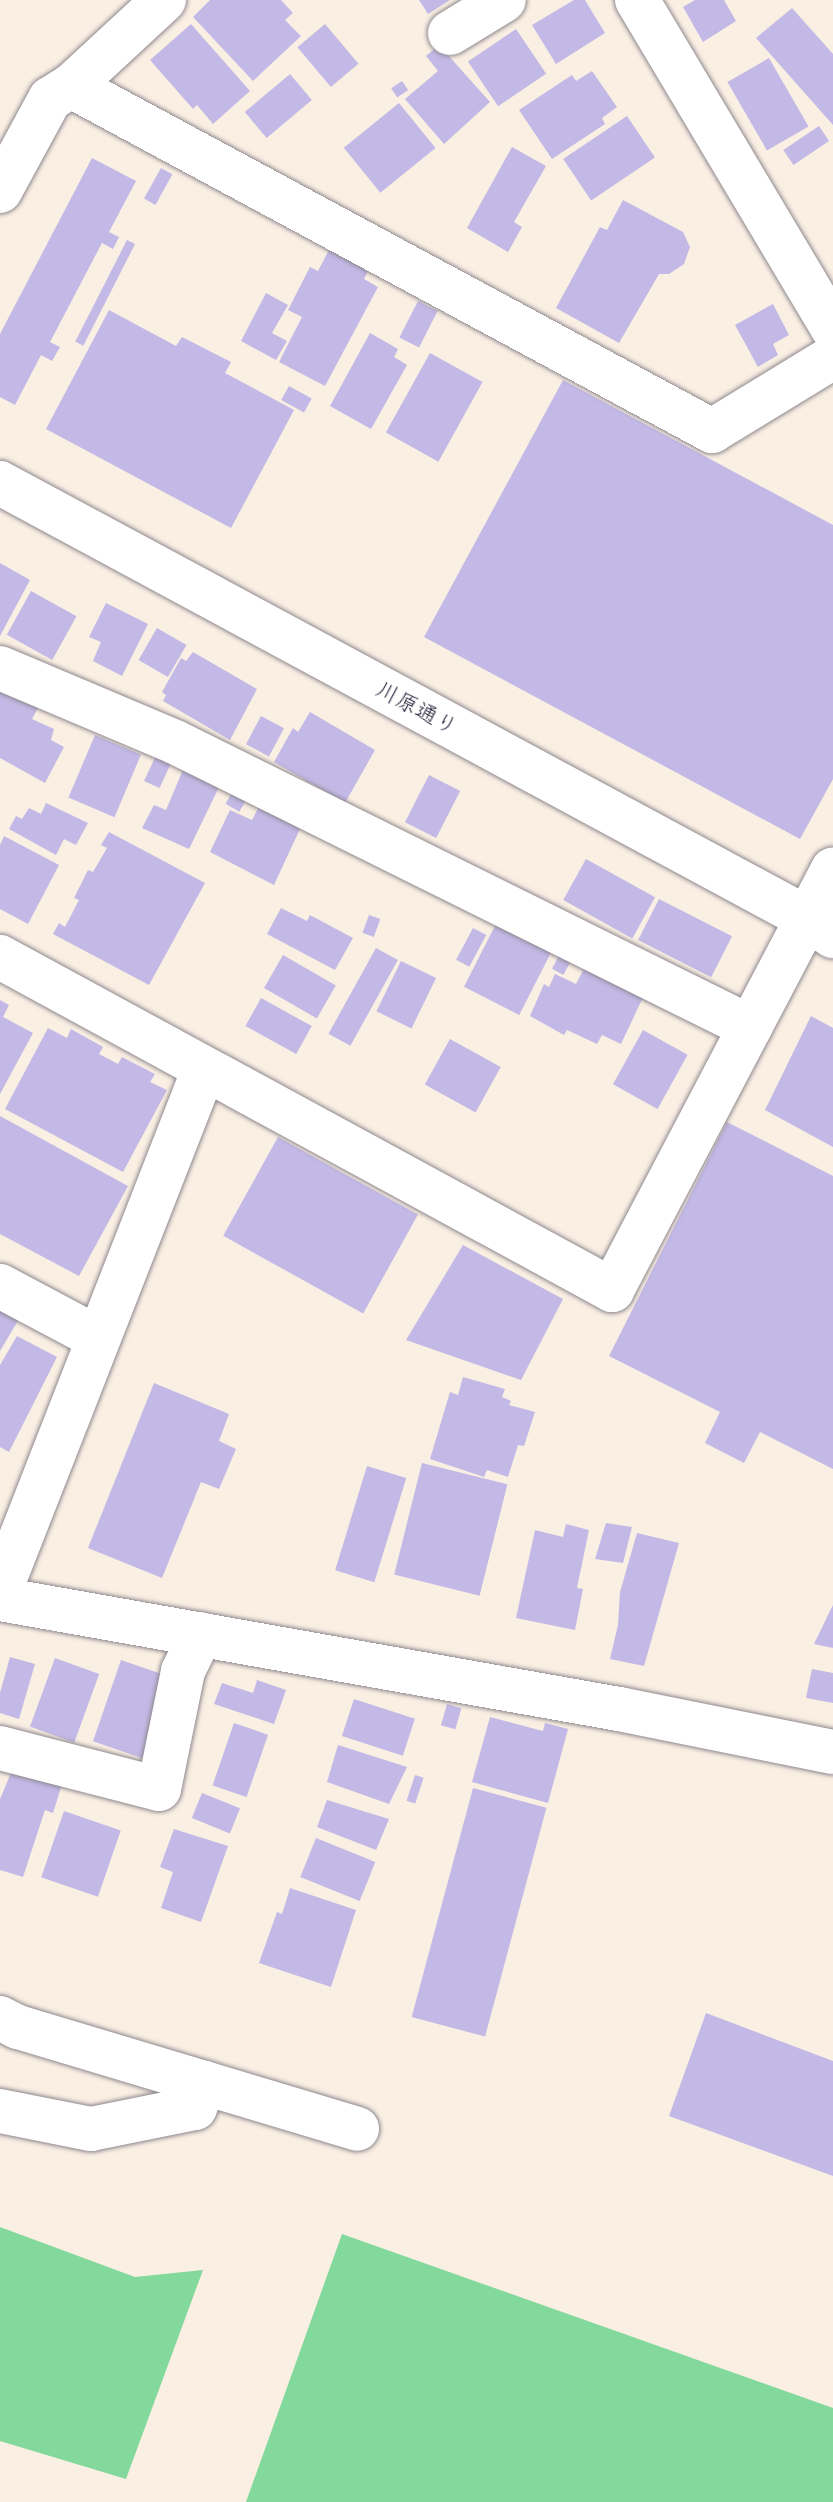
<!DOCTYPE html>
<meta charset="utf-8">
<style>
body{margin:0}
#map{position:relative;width:833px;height:2502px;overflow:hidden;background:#faefe3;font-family:"Shantell Sans","Klee One",sans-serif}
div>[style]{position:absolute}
.green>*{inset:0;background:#83d89b}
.building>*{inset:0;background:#c2b9e6;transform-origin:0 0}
.roads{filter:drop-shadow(0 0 2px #8e888f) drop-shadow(0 0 2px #8e888f)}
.minor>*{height:44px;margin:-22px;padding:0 22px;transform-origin:22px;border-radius:22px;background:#fff}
span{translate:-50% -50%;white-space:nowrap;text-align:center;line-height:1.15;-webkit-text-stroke:6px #fff;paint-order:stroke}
.street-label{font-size:22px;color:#22223b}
</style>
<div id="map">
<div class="green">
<div style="clip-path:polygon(0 2227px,135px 2277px,203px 2270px,126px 2479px,0 2441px)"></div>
<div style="clip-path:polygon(342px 2234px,833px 2408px,833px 2502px,246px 2502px)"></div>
</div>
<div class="building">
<div style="clip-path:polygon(210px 0,281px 0,293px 13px,285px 20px,301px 36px,253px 81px,193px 17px)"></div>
<div style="clip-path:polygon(419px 0,450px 0,428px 14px)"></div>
<div style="clip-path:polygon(574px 0,585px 0,605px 33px,556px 64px,532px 25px)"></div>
<div style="clip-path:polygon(695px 0,724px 0,736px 21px,703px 42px,683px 7px)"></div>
<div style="clip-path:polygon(792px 8px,833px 54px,833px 125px,756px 38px)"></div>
<div style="clip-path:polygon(191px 24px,250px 91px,213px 124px,197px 105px,193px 109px,150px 60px)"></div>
<div style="left:325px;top:24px;width:52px;height:36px;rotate:50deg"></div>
<div style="left:516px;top:29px;width:54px;height:58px;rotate:56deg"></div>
<div style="clip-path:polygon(439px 45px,490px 102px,444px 144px,405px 99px,438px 71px,426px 56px)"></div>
<div style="left:769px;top:58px;width:79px;height:48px;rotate:60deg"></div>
<div style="clip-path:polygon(592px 71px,617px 107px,602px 118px,605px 124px,552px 159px,519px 110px,572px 75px,576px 81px)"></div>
<div style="left:290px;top:74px;width:34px;height:59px;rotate:50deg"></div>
<div style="left:402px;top:81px;width:11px;height:13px;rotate:56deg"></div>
<div style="left:399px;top:103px;width:58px;height:71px;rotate:51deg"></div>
<div style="left:627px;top:116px;width:50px;height:77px;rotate:56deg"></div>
<div style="left:819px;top:126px;width:18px;height:43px;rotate:56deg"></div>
<div style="clip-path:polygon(512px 147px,546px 166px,514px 222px,522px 227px,508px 252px,467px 228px)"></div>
<div style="clip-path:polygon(92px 158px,136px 181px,109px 232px,119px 237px,113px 249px,102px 243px,50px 342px,60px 347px,52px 361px,41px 355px,15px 405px,0 397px,0 334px)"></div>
<div style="left:161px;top:168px;width:13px;height:35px;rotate:29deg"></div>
<div style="clip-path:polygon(623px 200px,683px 232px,690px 247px,684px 264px,669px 274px,659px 274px,619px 343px,556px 308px,600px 227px,607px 230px)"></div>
<div style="left:127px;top:240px;width:9px;height:114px;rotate:27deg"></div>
<div style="clip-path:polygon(330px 248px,369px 269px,364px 279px,378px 287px,325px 386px,279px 362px,302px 317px,288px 310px,310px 267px,318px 271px)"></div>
<div style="clip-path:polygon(266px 293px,288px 305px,272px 333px,287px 341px,276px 360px,241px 341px)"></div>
<div style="left:418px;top:301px;width:22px;height:41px;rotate:27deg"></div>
<div style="clip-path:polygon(773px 304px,789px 335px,773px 344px,778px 355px,758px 367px,735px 325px)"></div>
<div style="clip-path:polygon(109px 310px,176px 346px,182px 337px,231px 362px,225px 373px,294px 410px,231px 528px,46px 429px)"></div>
<div style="clip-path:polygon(370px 333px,398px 349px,394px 357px,407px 365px,371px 429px,330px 406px)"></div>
<div style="left:430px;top:353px;width:60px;height:91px;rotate:29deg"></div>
<div style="clip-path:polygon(563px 380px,833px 525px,833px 779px,800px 839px,424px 637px)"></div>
<div style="left:289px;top:386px;width:26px;height:16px;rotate:29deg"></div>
<div style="clip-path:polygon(0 563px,30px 580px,0 636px)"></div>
<div style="left:31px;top:591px;width:52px;height:50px;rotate:29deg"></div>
<div style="clip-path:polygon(106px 603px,148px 624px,122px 676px,93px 661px,101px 642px,89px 637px)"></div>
<div style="left:157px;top:628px;width:34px;height:37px;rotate:30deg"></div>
<div style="clip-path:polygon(193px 652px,257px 689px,230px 740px,163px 701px,166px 695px,162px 692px,181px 658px,186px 661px)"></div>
<div style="clip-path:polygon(0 690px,38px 708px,32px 719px,54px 729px,51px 740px,64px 747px,45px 783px,0 758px)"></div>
<div style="clip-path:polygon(310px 712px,375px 750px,345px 803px,274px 762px,293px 728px,298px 732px)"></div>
<div style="left:261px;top:716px;width:26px;height:32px;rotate:28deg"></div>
<div style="left:95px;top:735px;width:50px;height:68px;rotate:23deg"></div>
<div style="left:158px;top:751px;width:17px;height:33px;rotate:25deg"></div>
<div style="clip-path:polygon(185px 765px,221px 783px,189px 849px,142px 828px,154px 805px,166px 810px)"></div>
<div style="left:429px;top:775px;width:35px;height:53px;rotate:27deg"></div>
<div style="left:238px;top:782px;width:16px;height:25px;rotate:30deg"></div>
<div style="clip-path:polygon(264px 797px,305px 818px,274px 885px,210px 852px,230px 810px,252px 820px)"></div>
<div style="clip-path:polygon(46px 803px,88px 823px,76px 845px,64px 839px,56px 855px,9px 829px,16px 816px,22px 819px,29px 808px,41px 814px)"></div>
<div style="clip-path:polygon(109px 832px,205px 883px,149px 985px,53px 934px,59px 923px,65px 927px,79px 900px,74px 898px,88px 870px,93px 872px,107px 848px,101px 845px)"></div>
<div style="clip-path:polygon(4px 836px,59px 865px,28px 924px,0 909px,0 845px)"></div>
<div style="left:586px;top:859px;width:79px;height:47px;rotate:29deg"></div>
<div style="left:659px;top:899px;width:82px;height:46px;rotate:27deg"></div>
<div style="clip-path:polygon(281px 908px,307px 921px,310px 915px,353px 938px,335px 970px,267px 934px)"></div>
<div style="left:369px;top:915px;width:12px;height:19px;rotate:20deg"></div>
<div style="left:498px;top:920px;width:62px;height:75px;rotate:27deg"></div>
<div style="left:473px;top:928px;width:15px;height:36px;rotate:28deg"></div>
<div style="left:565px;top:945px;width:13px;height:27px;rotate:29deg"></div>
<div style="left:376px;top:948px;width:25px;height:98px;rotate:29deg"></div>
<div style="left:283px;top:955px;width:61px;height:38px;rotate:30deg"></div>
<div style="left:401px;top:961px;width:39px;height:56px;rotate:26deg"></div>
<div style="clip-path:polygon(588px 961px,646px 991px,621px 1044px,602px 1035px,597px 1044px,567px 1030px,564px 1035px,530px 1016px,544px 984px,549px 987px,555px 974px,576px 984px)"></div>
<div style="left:261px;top:998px;width:58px;height:32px;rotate:29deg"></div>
<div style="clip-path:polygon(0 1000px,9px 1005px,3px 1017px,33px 1033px,0 1094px)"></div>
<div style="clip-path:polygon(811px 1016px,833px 1028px,833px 1147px,765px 1110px)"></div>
<div style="clip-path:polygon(48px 1028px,67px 1038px,71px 1029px,103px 1047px,99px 1054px,118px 1064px,122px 1057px,155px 1074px,150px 1082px,167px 1090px,123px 1172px,5px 1109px)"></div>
<div style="left:643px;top:1030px;width:51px;height:62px;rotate:29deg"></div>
<div style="left:450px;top:1039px;width:58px;height:52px;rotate:29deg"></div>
<div style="clip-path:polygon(0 1116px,128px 1186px,79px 1276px,0 1234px)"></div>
<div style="clip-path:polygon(727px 1122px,833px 1176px,833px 1469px,760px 1432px,744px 1463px,705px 1443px,720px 1412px,609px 1356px)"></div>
<div style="left:278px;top:1137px;width:160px;height:113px;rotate:29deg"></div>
<div style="clip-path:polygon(463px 1245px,563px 1299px,521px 1380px,406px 1340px)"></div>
<div style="clip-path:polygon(0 1308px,19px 1319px,0 1351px)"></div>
<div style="clip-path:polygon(17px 1336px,57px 1357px,9px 1452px,0 1447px,0 1365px)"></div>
<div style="clip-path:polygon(463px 1377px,505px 1389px,502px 1397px,511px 1401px,509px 1405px,535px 1412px,524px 1446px,518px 1445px,508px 1477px,487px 1470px,484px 1477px,430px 1459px,450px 1392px,458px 1395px)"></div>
<div style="clip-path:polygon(154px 1383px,229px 1414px,219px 1441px,236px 1449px,219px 1489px,201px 1482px,162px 1578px,88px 1548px)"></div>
<div style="left:422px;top:1463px;width:88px;height:115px;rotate:14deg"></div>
<div style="left:367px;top:1466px;width:41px;height:109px;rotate:17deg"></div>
<div style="clip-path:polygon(606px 1523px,632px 1527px,623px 1563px,595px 1559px)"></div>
<div style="clip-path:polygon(566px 1524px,589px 1530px,577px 1588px,583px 1589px,575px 1630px,516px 1618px,535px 1530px,563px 1537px)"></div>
<div style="clip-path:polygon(637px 1533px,679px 1543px,644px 1666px,610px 1659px,618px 1625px,620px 1592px)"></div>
<div style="clip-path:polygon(833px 1605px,833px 1648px,814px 1644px,829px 1613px)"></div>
<div style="clip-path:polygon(10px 1657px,35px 1664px,19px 1719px,0 1713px,0 1693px)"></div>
<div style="left:55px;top:1658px;width:47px;height:73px;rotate:20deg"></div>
<div style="left:121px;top:1660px;width:56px;height:86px;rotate:19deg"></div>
<div style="clip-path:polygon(812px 1669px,833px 1673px,833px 1703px,806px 1698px)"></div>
<div style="clip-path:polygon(257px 1680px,286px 1690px,274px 1724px,214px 1704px,222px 1683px,253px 1693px)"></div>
<div style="left:354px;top:1699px;width:64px;height:39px;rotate:18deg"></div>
<div style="left:447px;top:1704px;width:15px;height:22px;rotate:16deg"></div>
<div style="clip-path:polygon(490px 1717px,543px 1731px,545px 1723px,568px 1729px,548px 1803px,472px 1782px)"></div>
<div style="left:234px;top:1723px;width:36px;height:66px;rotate:19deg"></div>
<div style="clip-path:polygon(338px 1745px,407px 1767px,389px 1804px,327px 1782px)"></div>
<div style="clip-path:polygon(13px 1768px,62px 1784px,53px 1813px,45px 1810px,23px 1877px,0 1870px,0 1799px)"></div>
<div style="left:415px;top:1775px;width:9px;height:27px;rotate:18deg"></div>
<div style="left:473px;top:1788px;width:76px;height:237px;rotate:15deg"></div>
<div style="left:202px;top:1793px;width:41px;height:27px;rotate:22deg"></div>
<div style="clip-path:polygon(327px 1800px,389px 1819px,376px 1850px,317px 1827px)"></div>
<div style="left:64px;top:1811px;width:60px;height:70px;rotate:19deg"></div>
<div style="clip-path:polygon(174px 1829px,228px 1846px,201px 1922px,161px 1908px,173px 1872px,160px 1867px)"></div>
<div style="left:316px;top:1838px;width:64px;height:42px;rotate:22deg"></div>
<div style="clip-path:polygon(290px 1888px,356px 1910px,331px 1987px,259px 1963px,277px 1912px,282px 1914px)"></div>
<div style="clip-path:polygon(706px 2013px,833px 2061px,833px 2176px,669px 2116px)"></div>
</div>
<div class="roads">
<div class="minor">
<div style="left:164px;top:0;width:127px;rotate:137.2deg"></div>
<div style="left:71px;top:86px;width:728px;rotate:28.29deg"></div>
<div style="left:712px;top:431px;width:142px;rotate:-31.4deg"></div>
<div style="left:637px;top:0;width:383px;rotate:59.2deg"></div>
<div style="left:450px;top:33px;width:63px;rotate:-31.4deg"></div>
<div style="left:0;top:191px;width:105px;rotate:-61.5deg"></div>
<div style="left:50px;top:99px;width:25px;rotate:-32deg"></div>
<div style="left:0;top:483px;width:917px;rotate:28.33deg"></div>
<div style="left:807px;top:918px;width:32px;rotate:35deg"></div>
<div style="left:0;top:668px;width:190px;rotate:22.9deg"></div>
<div style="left:175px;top:742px;width:642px;rotate:26.37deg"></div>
<div style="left:0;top:957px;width:697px;rotate:28.55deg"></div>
<div style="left:612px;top:1290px;width:475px;rotate:-62.3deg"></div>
<div style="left:0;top:1286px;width:111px;rotate:28deg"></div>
<div style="left:0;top:1591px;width:560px;rotate:-68.65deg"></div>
<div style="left:0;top:1599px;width:629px;rotate:10.08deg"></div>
<div style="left:619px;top:1709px;width:218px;rotate:11.4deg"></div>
<div style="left:0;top:1748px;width:164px;rotate:14.5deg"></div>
<div style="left:159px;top:1789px;width:120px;rotate:-78.5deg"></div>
<div style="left:183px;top:1671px;width:41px;rotate:-64.1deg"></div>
<div style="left:0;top:2018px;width:20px;rotate:27deg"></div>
<div style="left:18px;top:2027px;width:354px;rotate:16.7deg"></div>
<div style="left:0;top:2111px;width:93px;rotate:11.2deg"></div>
<div style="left:91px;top:2129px;width:106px;rotate:-11.4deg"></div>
<div style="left:195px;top:2108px;width:27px;rotate:-70deg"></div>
</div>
</div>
<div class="street-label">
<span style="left:417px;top:708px;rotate:28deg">川原通り</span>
</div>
</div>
